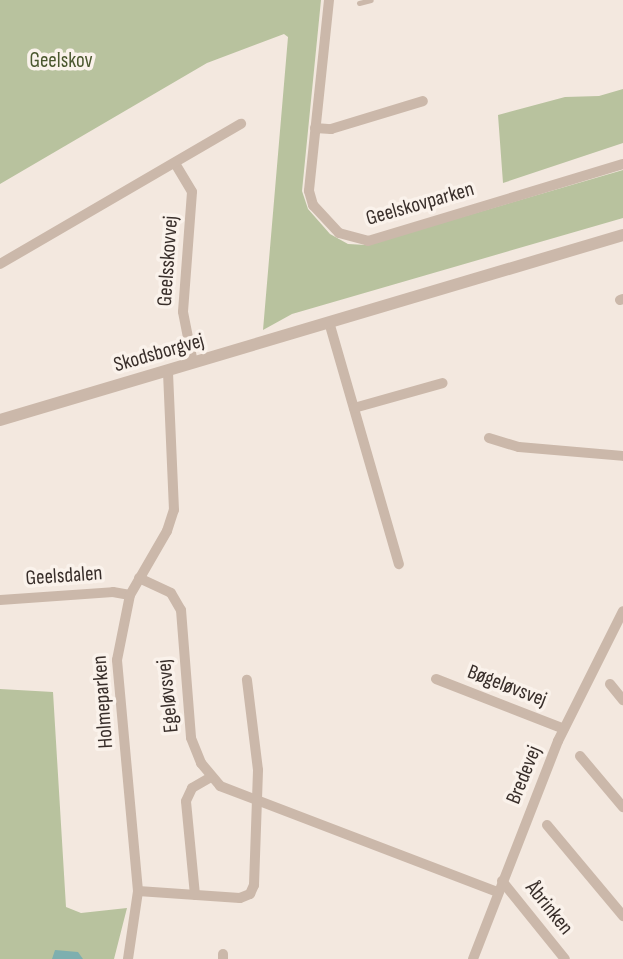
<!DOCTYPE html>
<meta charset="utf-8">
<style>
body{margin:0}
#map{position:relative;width:623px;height:959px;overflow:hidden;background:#f3e8df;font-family:"Sofia Sans Condensed",sans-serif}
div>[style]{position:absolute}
.green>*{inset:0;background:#b8c29e}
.water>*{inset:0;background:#7eafaf}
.service>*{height:5px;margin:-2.5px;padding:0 2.5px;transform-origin:2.5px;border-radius:2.5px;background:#cbb8aa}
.minor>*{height:10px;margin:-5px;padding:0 5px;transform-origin:5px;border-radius:5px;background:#cbb8aa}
.tertiary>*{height:12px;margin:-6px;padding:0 6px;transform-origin:6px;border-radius:6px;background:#cbb8aa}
span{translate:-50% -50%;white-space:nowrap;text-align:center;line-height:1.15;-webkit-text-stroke:7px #faf2eb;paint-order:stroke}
.park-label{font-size:21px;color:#4a572e}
.street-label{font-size:21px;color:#382e2a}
</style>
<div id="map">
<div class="green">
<div style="clip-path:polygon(0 0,321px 0,302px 191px,308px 209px,330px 234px,348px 244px,366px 245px,623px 170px,623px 218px,292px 314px,263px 330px,288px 37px,284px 34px,207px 63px,0 184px)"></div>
<div style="clip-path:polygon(623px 89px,623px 143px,503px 183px,498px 115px,565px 97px,599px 96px)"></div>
<div style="clip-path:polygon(0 689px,53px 692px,66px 907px,81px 913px,127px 908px,114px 959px,0 959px)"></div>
</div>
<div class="water">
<div style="clip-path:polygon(55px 950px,78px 952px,83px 959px,52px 959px)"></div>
</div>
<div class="service">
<div style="left:359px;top:3px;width:12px;rotate:-14deg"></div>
</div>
<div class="minor">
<div style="left:329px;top:0;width:192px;rotate:96deg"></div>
<div style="left:309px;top:191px;width:15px;rotate:74deg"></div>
<div style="left:313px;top:205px;width:38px;rotate:47deg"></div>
<div style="left:339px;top:233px;width:30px;rotate:15deg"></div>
<div style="left:368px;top:241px;width:266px;rotate:-16.8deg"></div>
<div style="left:315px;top:128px;width:16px;rotate:4deg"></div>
<div style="left:331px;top:129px;width:96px;rotate:-16.9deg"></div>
<div style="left:176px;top:165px;width:31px;rotate:59deg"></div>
<div style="left:192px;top:192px;width:120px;rotate:94.3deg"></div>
<div style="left:183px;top:312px;width:52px;rotate:78.9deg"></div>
<div style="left:0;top:264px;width:279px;rotate:-30.2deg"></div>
<div style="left:620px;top:300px;width:3px;rotate:-18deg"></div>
<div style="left:329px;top:322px;width:252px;rotate:73.9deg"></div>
<div style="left:354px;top:408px;width:92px;rotate:-15.7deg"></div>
<div style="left:489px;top:438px;width:31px;rotate:17deg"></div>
<div style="left:519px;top:447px;width:104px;rotate:4.9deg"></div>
<div style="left:139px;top:578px;width:35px;rotate:25deg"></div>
<div style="left:171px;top:593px;width:20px;rotate:60deg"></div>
<div style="left:181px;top:610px;width:128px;rotate:85.5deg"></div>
<div style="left:191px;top:738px;width:27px;rotate:68deg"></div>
<div style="left:201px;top:763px;width:30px;rotate:50deg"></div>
<div style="left:220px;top:786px;width:298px;rotate:20.9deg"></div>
<div style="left:0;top:600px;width:113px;rotate:-4deg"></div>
<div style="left:113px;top:592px;width:17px;rotate:10deg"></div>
<div style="left:436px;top:679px;width:137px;rotate:21.3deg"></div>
<div style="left:610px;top:684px;width:21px;rotate:51deg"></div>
<div style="left:580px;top:756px;width:67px;rotate:49.9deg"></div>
<div style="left:547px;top:825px;width:119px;rotate:50.1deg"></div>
<div style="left:502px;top:881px;width:100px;rotate:51.1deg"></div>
<div style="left:138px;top:891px;width:102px;rotate:3.9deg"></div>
<div style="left:240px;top:898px;width:11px;rotate:-22deg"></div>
<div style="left:250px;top:894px;width:10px;rotate:-66deg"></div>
<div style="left:254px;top:885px;width:115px;rotate:-88deg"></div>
<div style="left:258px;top:770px;width:91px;rotate:-97deg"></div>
<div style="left:195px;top:895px;width:94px;rotate:-95.5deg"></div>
<div style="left:186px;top:801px;width:14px;rotate:-65deg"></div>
<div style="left:192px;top:788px;width:22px;rotate:-30deg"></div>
<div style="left:128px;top:959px;width:69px;rotate:-81.6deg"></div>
<div style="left:138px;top:891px;width:232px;rotate:-95.2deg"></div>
<div style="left:117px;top:660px;width:66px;rotate:-78.7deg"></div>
<div style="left:130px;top:595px;width:74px;rotate:-60deg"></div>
<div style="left:167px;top:531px;width:22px;rotate:-72deg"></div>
<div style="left:174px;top:510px;width:140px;rotate:-92.5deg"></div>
<div style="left:223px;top:959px;width:5px;rotate:-90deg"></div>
<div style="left:473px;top:959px;width:234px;rotate:-68.7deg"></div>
<div style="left:558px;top:741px;width:145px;rotate:-63.4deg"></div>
</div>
<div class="tertiary">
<div style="left:0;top:420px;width:650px;rotate:-16.54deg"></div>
</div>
<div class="park-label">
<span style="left:61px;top:61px">Geelskov</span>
</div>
<div class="street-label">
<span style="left:420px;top:204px;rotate:-16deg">Geelskovparken</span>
<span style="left:168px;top:261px;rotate:-86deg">Geelsskovvej</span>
<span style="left:159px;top:353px;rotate:-16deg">Skodsborgvej</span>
<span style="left:64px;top:576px;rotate:-4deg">Geelsdalen</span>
<span style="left:507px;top:686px;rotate:21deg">Bøgeløvsvej</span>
<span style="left:168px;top:696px;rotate:-96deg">Egeløvsvej</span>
<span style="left:103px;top:702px;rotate:-94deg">Holmeparken</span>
<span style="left:524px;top:775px;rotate:-68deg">Bredevej</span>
<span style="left:549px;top:908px;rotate:51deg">Åbrinken</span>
</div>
</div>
